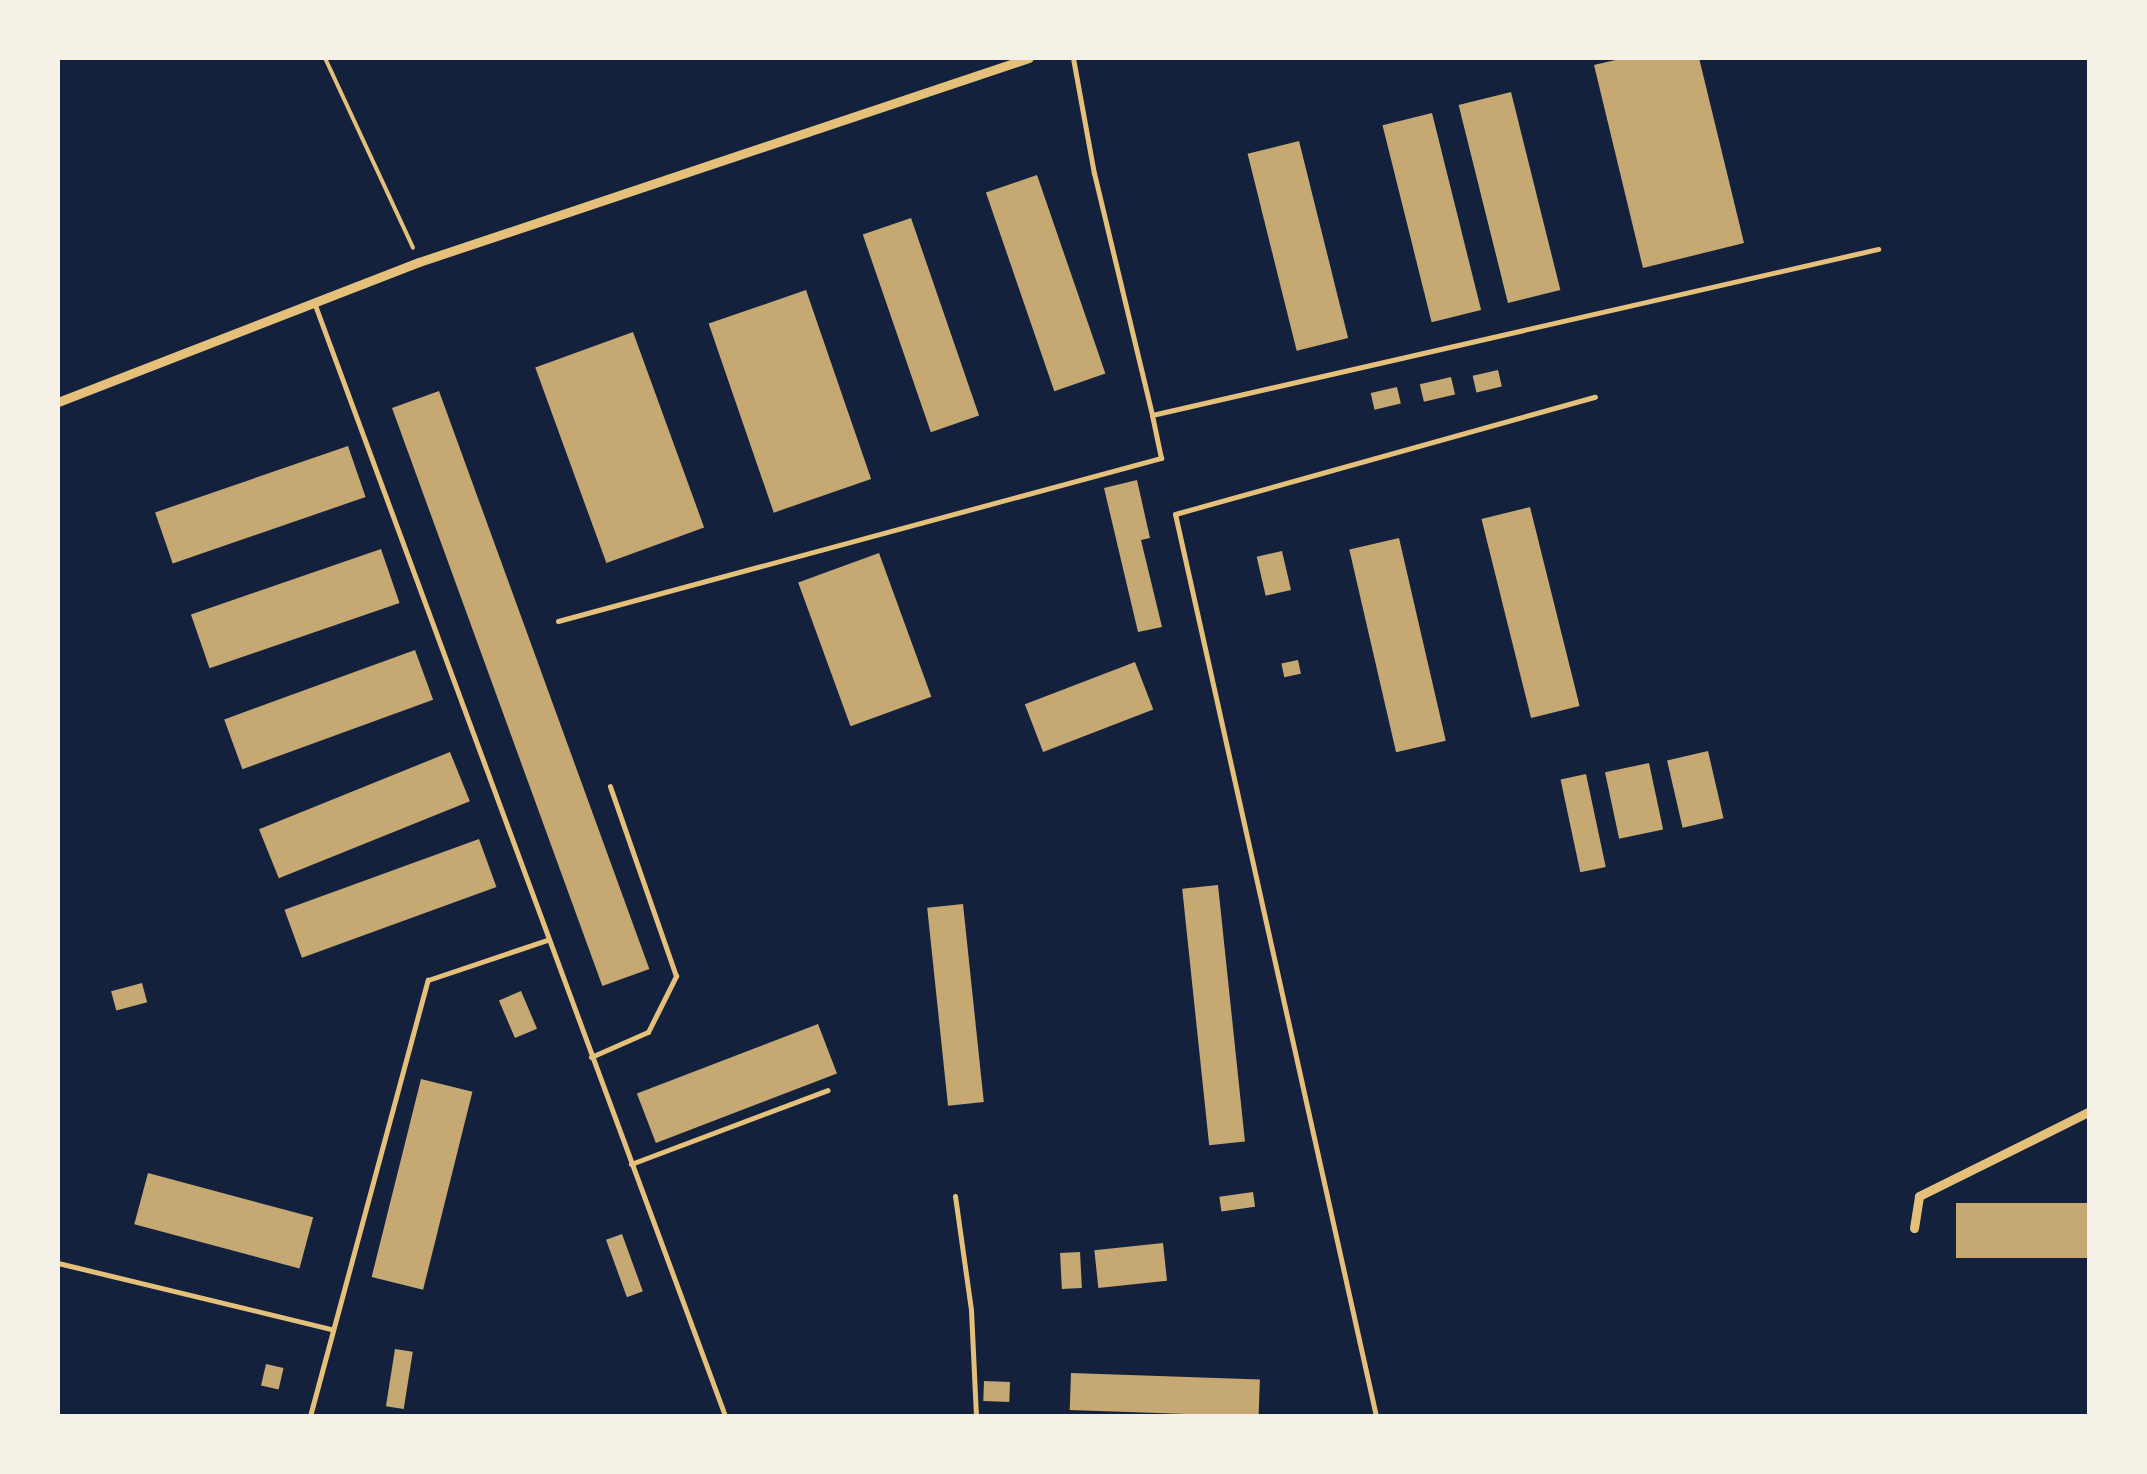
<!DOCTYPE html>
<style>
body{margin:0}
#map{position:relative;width:2147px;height:1474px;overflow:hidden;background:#14213d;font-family:"Roboto Condensed",sans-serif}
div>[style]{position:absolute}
.building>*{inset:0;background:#c6a872;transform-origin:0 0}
.path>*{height:4px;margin:-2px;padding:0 2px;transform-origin:2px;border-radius:2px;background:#e5c07b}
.service>*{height:5px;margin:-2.5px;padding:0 2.5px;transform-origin:2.5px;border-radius:2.5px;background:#e5c07b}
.minor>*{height:9px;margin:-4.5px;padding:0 4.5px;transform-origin:4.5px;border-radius:4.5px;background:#e5c07b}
span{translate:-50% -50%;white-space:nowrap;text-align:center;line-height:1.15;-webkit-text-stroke:9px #f6f1e7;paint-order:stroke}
.frame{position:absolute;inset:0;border:60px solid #f6f1e7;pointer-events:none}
</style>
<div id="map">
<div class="building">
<div style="clip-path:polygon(1624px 58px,1699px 58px,1744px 243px,1643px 268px,1594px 65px)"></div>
<div style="left:1511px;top:92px;width:204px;height:54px;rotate:76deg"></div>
<div style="left:1432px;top:113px;width:203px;height:51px;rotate:76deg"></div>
<div style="left:1299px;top:141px;width:203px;height:53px;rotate:76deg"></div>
<div style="left:1037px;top:175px;width:210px;height:54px;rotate:71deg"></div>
<div style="left:911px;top:218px;width:209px;height:51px;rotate:71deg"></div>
<div style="left:806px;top:290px;width:200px;height:103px;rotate:71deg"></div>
<div style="left:633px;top:332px;width:208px;height:104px;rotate:70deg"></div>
<div style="left:1498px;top:370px;width:17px;height:26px;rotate:77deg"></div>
<div style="left:1451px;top:377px;width:18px;height:32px;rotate:77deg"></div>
<div style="left:1397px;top:387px;width:17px;height:27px;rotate:77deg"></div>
<div style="left:439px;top:391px;width:615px;height:50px;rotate:70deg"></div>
<div style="left:348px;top:446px;width:54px;height:204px;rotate:71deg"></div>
<div style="clip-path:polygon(1137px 480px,1150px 538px,1141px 540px,1162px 627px,1138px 632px,1104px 488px)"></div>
<div style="left:1530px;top:507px;width:205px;height:50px;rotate:76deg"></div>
<div style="left:1399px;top:538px;width:208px;height:51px;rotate:77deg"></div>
<div style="left:381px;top:549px;width:57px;height:201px;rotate:71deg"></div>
<div style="left:1282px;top:551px;width:40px;height:26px;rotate:77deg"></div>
<div style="left:879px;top:553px;width:153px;height:86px;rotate:70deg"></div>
<div style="left:415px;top:650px;width:53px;height:203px;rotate:70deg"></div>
<div style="left:1298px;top:660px;width:14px;height:17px;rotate:78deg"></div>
<div style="left:1135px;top:662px;width:51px;height:118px;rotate:69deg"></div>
<div style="left:1708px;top:751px;width:69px;height:42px;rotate:77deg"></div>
<div style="left:450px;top:752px;width:53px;height:206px;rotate:68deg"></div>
<div style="left:1649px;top:763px;width:68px;height:45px;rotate:78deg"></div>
<div style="left:1586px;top:774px;width:95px;height:26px;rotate:78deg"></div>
<div style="left:479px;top:839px;width:51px;height:207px;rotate:70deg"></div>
<div style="left:1218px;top:885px;width:258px;height:36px;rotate:84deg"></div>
<div style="left:963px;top:904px;width:199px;height:36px;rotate:84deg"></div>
<div style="left:142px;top:983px;width:20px;height:32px;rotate:75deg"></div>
<div style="left:521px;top:991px;width:41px;height:24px;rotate:67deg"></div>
<div style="left:818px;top:1024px;width:53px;height:194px;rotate:69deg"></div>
<div style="left:421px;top:1079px;width:53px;height:204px;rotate:14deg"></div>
<div style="left:148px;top:1173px;width:171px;height:53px;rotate:15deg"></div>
<div style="left:1253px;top:1192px;width:15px;height:34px;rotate:82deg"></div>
<div style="left:2090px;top:1203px;width:55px;height:134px;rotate:90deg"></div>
<div style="left:622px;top:1234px;width:61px;height:17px;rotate:70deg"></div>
<div style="left:1163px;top:1243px;width:38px;height:69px;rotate:84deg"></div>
<div style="left:1080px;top:1252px;width:36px;height:20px;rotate:87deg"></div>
<div style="left:395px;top:1349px;width:18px;height:58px;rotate:9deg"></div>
<div style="left:266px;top:1364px;width:18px;height:22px;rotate:13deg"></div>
<div style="left:1071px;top:1373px;width:189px;height:37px;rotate:2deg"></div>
<div style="left:984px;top:1381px;width:26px;height:20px;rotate:2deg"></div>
</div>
<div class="path">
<div style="left:325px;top:58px;width:209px;rotate:65.1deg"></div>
</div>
<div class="service">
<div style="left:1073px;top:58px;width:117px;rotate:79.7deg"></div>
<div style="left:1094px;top:173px;width:249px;rotate:76.5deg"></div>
<div style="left:1152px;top:415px;width:745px;rotate:-12.88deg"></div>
<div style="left:315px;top:305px;width:1184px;rotate:69.74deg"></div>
<div style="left:558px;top:621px;width:625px;rotate:-15.13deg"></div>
<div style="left:1161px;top:458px;width:44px;rotate:-101.8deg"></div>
<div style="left:591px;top:1057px;width:62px;rotate:-23.7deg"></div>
<div style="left:648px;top:1032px;width:63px;rotate:-63.4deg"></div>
<div style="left:676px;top:976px;width:201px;rotate:-109.2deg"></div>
<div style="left:631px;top:1164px;width:210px;rotate:-20.6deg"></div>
<div style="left:955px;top:1196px;width:115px;rotate:82deg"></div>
<div style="left:971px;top:1310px;width:106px;rotate:87.3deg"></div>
<div style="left:58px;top:1263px;width:280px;rotate:13.6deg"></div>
<div style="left:310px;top:1416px;width:452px;rotate:-74.9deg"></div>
<div style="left:428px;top:980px;width:126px;rotate:-18.6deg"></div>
<div style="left:1376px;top:1416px;width:924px;rotate:-102.56deg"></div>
<div style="left:1175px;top:514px;width:436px;rotate:-15.6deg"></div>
</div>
<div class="minor">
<div style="left:58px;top:402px;width:387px;rotate:-21.2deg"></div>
<div style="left:419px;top:262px;width:643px;rotate:-18.49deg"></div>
<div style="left:1914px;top:1228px;width:32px;rotate:-81deg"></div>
<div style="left:1919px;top:1196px;width:191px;rotate:-26.4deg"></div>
</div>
<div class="frame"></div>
</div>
